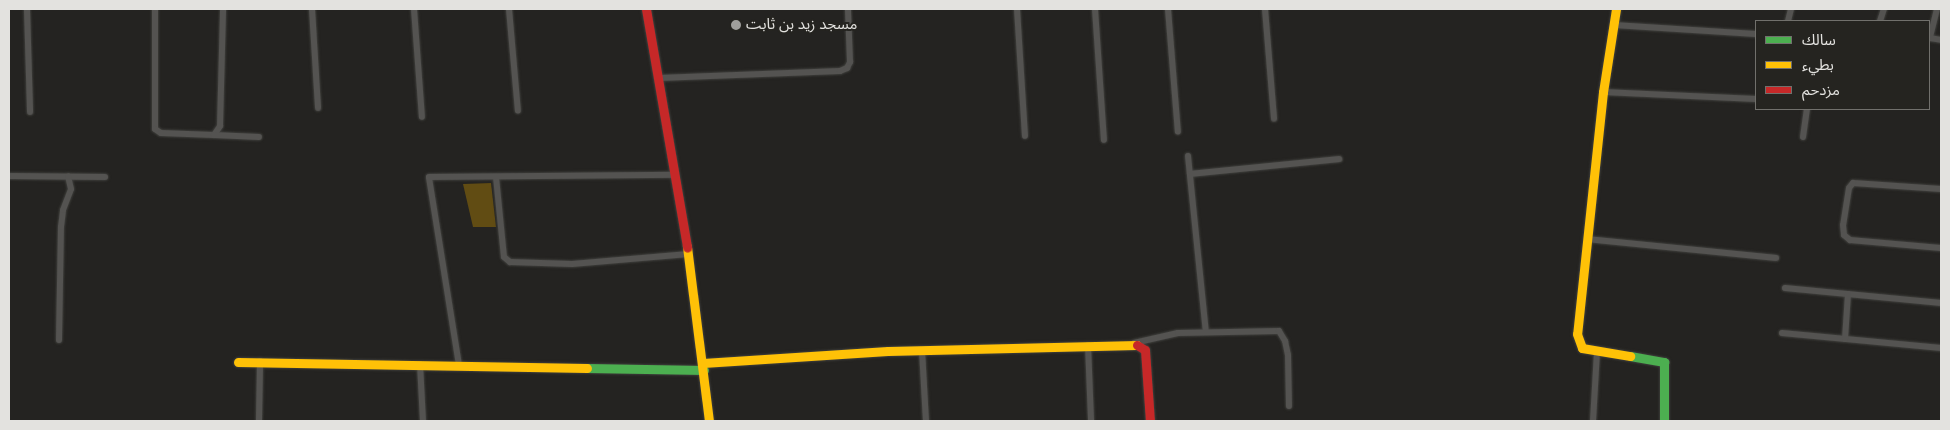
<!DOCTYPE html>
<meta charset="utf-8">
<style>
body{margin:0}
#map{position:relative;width:1950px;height:430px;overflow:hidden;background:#242321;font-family:"Roboto Serif","Noto Sans Arabic",serif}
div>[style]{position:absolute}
.forest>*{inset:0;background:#614c13}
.roads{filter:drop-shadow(0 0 1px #40403d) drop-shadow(0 0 1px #40403d)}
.street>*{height:6px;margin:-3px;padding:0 3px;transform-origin:3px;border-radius:3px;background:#545351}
.fast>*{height:9px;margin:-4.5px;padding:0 4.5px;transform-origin:4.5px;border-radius:4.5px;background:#4caf50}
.slow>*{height:9px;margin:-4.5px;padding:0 4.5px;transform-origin:4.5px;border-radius:4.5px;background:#ffc107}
.jam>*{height:9px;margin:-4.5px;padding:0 4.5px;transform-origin:4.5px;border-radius:4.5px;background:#c62828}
.dots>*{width:14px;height:14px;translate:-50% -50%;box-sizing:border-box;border:2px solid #252420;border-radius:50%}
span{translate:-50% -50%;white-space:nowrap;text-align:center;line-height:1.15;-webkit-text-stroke:4px #252420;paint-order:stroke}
.poi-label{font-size:15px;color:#e3e2df}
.left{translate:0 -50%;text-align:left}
.frame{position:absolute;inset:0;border:10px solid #e3e2df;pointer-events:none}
.legend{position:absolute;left:1755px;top:20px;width:175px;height:90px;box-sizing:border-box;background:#252420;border:1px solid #71706c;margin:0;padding:6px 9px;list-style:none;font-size:15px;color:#e3e2df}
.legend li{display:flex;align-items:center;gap:10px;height:25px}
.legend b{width:25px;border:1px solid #71706c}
</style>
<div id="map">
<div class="forest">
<div style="clip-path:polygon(491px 183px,496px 227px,473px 227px,463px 184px)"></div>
</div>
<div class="roads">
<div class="street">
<div style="left:27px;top:9px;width:103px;rotate:88.3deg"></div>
<div style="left:155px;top:9px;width:120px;rotate:90deg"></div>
<div style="left:155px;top:129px;width:7px;rotate:34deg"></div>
<div style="left:161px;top:133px;width:53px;rotate:2.2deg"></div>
<div style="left:214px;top:135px;width:11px;rotate:-56deg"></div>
<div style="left:220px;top:126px;width:117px;rotate:-88.5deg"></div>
<div style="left:312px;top:9px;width:99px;rotate:86.5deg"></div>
<div style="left:414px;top:9px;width:108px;rotate:85.8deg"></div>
<div style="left:509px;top:9px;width:102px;rotate:85deg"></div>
<div style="left:1017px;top:9px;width:127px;rotate:86.4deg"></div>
<div style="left:1095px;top:9px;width:131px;rotate:86.1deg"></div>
<div style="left:1168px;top:9px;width:123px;rotate:85.4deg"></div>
<div style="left:1265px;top:9px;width:110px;rotate:85.3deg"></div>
<div style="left:1937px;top:9px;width:30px;rotate:104deg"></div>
<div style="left:1930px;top:38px;width:11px;rotate:10deg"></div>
<div style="left:1788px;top:21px;width:12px;rotate:-76deg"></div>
<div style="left:1880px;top:21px;width:13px;rotate:-72deg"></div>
<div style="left:1614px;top:25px;width:142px;rotate:3.6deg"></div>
<div style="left:659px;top:78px;width:181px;rotate:-2.2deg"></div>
<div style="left:840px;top:71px;width:8px;rotate:-23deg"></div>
<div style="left:847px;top:68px;width:7px;rotate:-63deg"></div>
<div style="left:850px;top:62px;width:53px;rotate:-92.2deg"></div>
<div style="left:1603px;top:92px;width:153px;rotate:2.6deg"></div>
<div style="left:214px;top:135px;width:45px;rotate:2.5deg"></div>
<div style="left:1803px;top:137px;width:28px;rotate:-82deg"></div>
<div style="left:1188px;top:156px;width:177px;rotate:84.2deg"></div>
<div style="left:1190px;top:174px;width:150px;rotate:-5.7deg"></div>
<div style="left:9px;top:176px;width:96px;rotate:0.6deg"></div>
<div style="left:496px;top:177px;width:80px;rotate:84.3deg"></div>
<div style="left:504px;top:257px;width:8px;rotate:40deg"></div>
<div style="left:510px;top:262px;width:62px;rotate:1.8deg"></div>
<div style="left:572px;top:264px;width:117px;rotate:-4.9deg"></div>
<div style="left:1941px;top:189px;width:88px;rotate:-176.1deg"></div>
<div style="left:1853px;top:183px;width:6px;rotate:129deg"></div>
<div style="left:1849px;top:188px;width:37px;rotate:99deg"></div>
<div style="left:1843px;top:225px;width:10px;rotate:84deg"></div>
<div style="left:1844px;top:235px;width:8px;rotate:40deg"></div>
<div style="left:1850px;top:240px;width:91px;rotate:5deg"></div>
<div style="left:1587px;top:239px;width:190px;rotate:5.7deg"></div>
<div style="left:1785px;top:288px;width:157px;rotate:5.5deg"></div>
<div style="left:1782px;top:333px;width:160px;rotate:5.4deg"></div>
<div style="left:1845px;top:339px;width:45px;rotate:-86.2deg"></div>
<div style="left:59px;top:340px;width:113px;rotate:-89deg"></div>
<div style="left:61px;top:227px;width:17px;rotate:-83deg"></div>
<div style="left:63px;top:210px;width:22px;rotate:-69deg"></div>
<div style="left:71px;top:189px;width:13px;rotate:-103deg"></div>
<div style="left:1134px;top:343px;width:45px;rotate:-12.8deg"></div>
<div style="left:1178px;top:333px;width:101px;rotate:-1.1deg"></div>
<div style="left:1279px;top:331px;width:12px;rotate:59deg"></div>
<div style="left:1285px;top:341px;width:14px;rotate:78deg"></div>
<div style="left:1288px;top:355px;width:51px;rotate:88.9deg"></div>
<div style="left:1088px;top:345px;width:76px;rotate:87.7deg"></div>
<div style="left:922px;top:350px;width:71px;rotate:86.8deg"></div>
<div style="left:420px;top:364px;width:57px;rotate:87deg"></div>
<div style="left:459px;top:365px;width:190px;rotate:-99.1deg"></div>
<div style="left:429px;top:177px;width:247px;rotate:-0.5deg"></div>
<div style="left:259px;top:421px;width:60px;rotate:-89deg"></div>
<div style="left:1593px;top:421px;width:70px;rotate:-86.7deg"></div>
</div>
<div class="fast">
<div style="left:1630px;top:356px;width:35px;rotate:10deg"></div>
<div style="left:1664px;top:362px;width:59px;rotate:90deg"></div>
<div style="left:587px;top:368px;width:117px;rotate:1deg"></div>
</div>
<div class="slow">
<div style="left:1616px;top:9px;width:84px;rotate:98.9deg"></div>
<div style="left:1603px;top:92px;width:243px;rotate:96.1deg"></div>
<div style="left:1577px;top:334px;width:15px;rotate:70deg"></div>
<div style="left:1582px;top:348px;width:49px;rotate:9.5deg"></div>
<div style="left:687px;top:247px;width:175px;rotate:82.8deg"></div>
<div style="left:238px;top:362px;width:349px;rotate:1deg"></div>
<div style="left:703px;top:363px;width:185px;rotate:-3.7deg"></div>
<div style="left:888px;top:351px;width:249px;rotate:-1.4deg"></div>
</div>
<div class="jam">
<div style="left:646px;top:9px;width:242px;rotate:80.2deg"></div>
<div style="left:1137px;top:345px;width:9px;rotate:32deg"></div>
<div style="left:1145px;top:350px;width:71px;rotate:86deg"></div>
</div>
</div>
<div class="dots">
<div style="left:736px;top:25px;background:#a09f9c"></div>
</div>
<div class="poi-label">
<span class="left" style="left:746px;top:25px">مسجد زيد بن ثابت</span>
</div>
<div class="frame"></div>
<ul class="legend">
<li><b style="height:6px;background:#4caf50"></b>سالك</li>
<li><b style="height:6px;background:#ffc107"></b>بطيء</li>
<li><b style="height:6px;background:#c62828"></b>مزدحم</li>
</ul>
</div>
